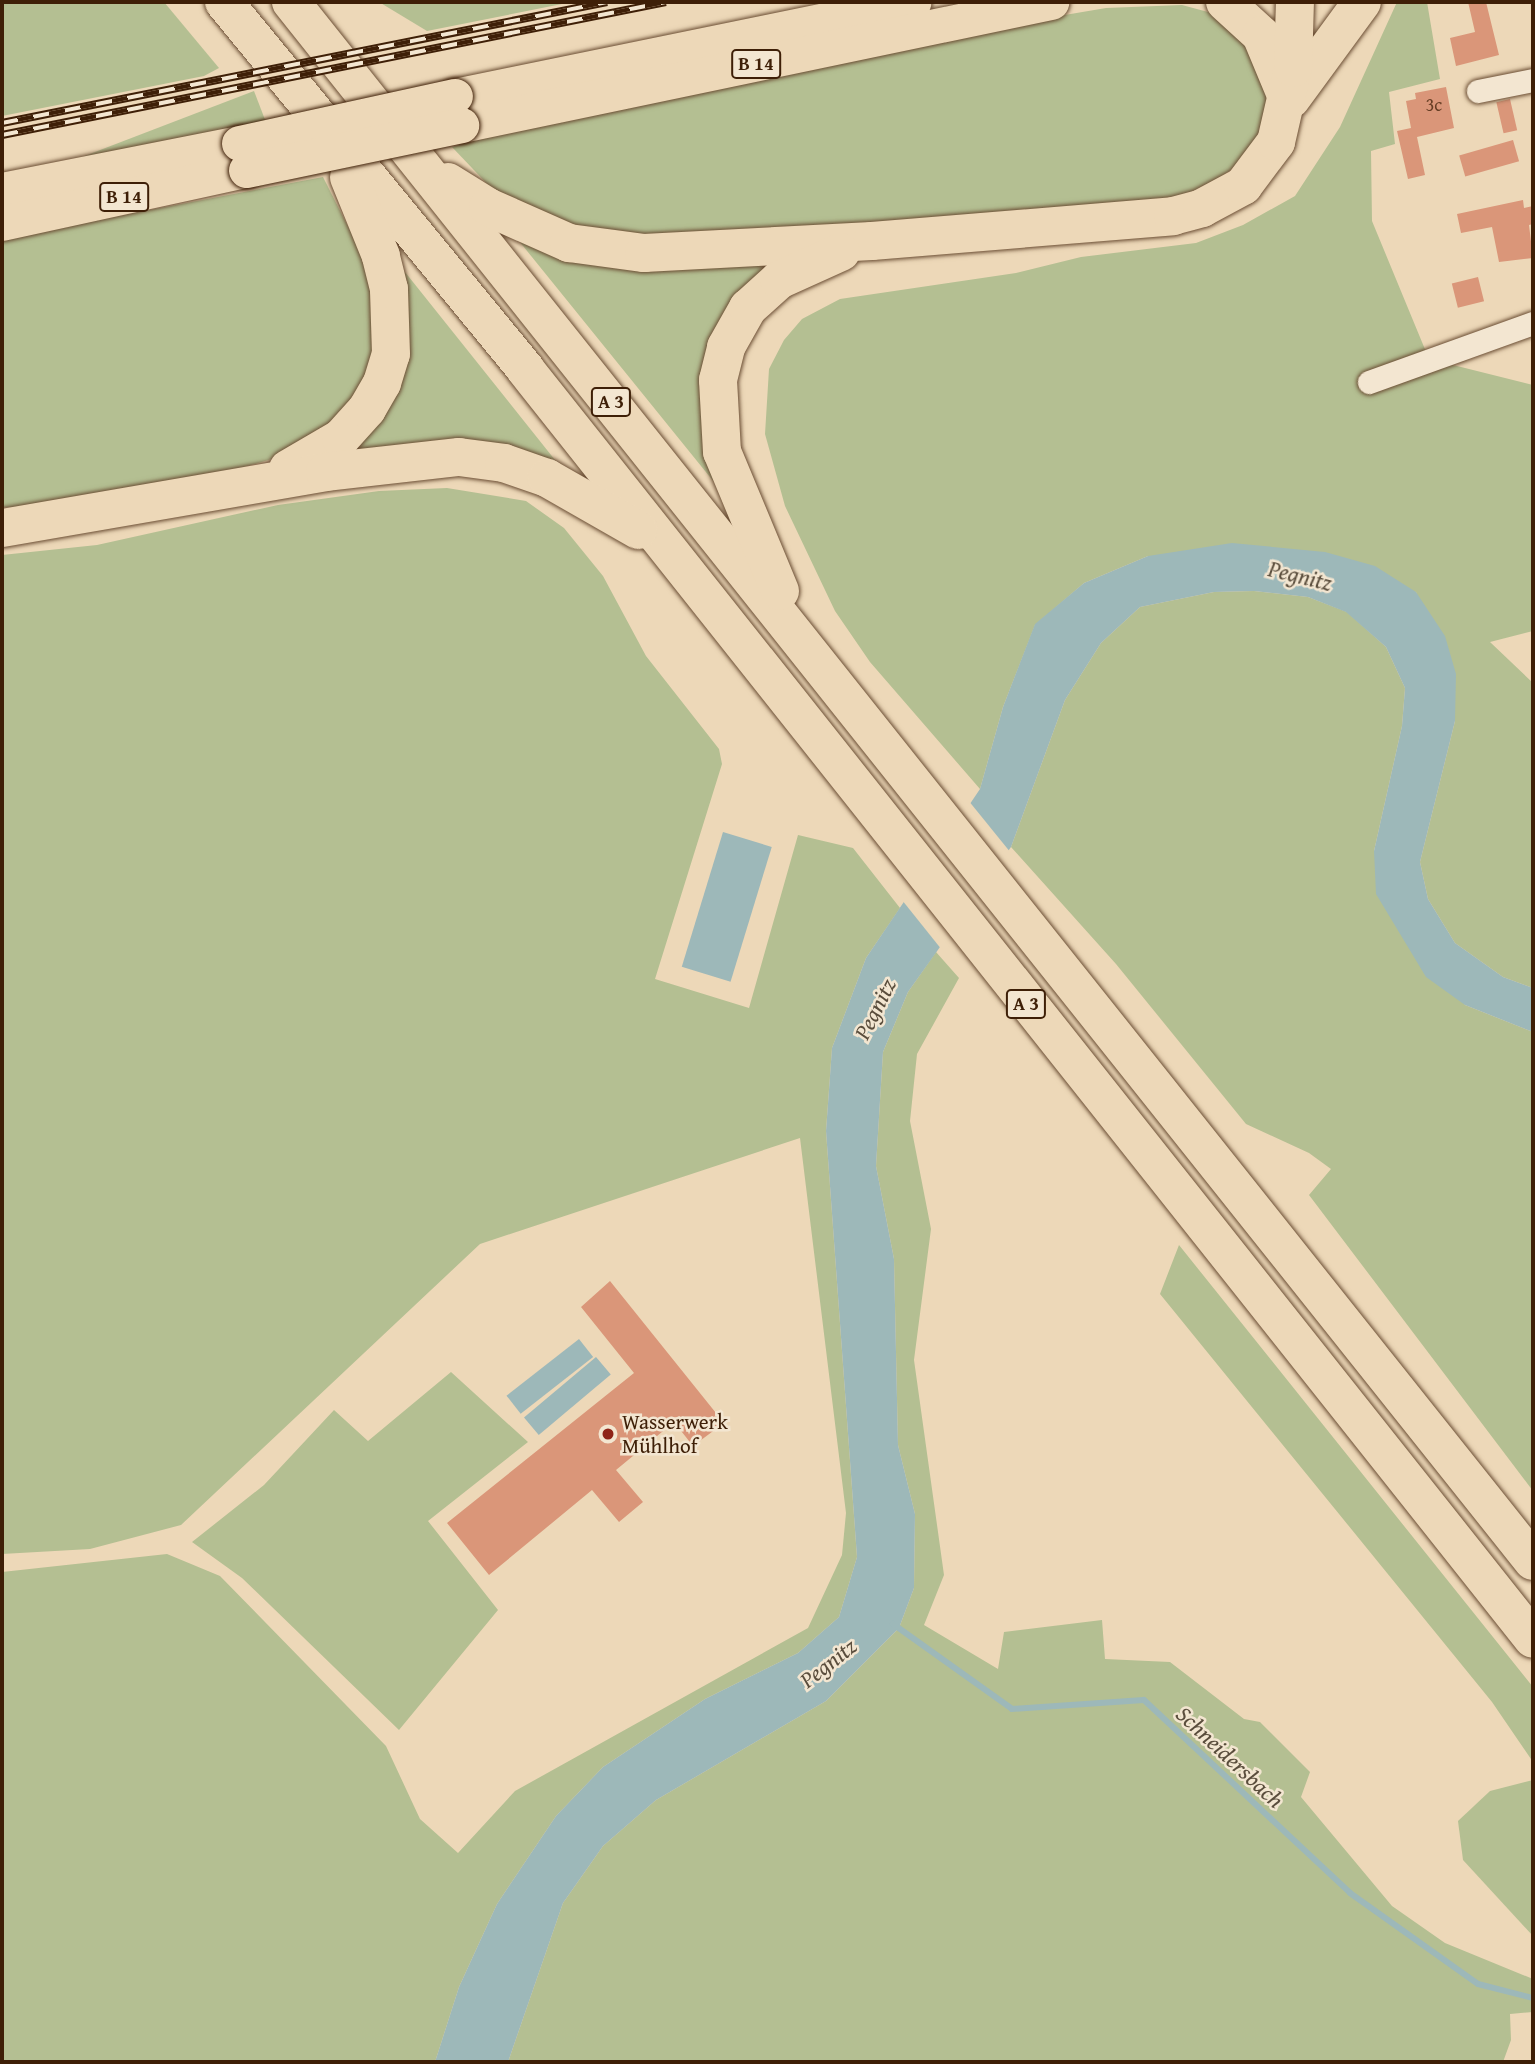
<!DOCTYPE html>
<meta charset="utf-8">
<style>
body{margin:0}
#map{position:relative;width:1535px;height:2064px;overflow:hidden;background:#edd8b8;font-family:"Gentium Book Plus",serif}
div>[style]{position:absolute}
.green>*{inset:0;background:#b4bf92;transform-origin:0 0}
.water>*{inset:0;background:#9db8b9;transform-origin:0 0}
.pier>*{inset:0;background:#edd8b8}
.stream>*{height:6px;margin:-3px;padding:0 3px;transform-origin:3px;border-radius:3px;background:#9db8b9}
.building>*{inset:0;background:#da9679;transform-origin:0 0}
.roads{filter:drop-shadow(0 0 2px #6a4d33) drop-shadow(0 0 2px #6a4d33)}
.minor>*{height:23px;margin:-11.5px;padding:0 11.5px;transform-origin:11.5px;border-radius:11.5px;background:#f3e6d1}
.primary>*{height:35px;margin:-17.5px;padding:0 17.5px;transform-origin:17.5px;border-radius:17.5px;background:#edd8b8}
.motorway>*{height:38px;margin:-19px;padding:0 19px;transform-origin:19px;border-radius:19px;background:#edd8b8}
.rail>*{height:8px;margin-top:-4px;transform-origin:0;background:repeating-linear-gradient(90deg,#f3e6d1 0 16px,#3e1f07 0 32px);box-sizing:border-box;border-block:2px solid #3e1f07}
.bridges{filter:drop-shadow(0 0 2px #3e1f07) drop-shadow(0 0 2px #3e1f07)}
.primary-bridge>*{height:35px;margin:-17.5px;padding:0 17.5px;transform-origin:17.5px;border-radius:17.5px;background:#edd8b8}
.dots>*{width:19px;height:19px;translate:-50% -50%;box-sizing:border-box;border:4px solid #f3e6d1;border-radius:50%}
span{translate:-50% -50%;white-space:nowrap;text-align:center;line-height:1.15;-webkit-text-stroke:5px #f3e6d1;paint-order:stroke}
.number-label{font-size:18px;color:#653d24}
.number-label span{-webkit-text-stroke-width:0}
.shield-label span{padding:2px 5px;background:#f3e6d1;border:2px solid;border-radius:5px;-webkit-text-stroke-width:0}
.shield-label{font-size:19px;color:#3e1f07;font-weight:700}
.poi-label{font-size:21px;color:#3e1f07}
.left{translate:0 -50%;text-align:left}
.water-label{font-size:23px;color:#5a4d3c;font-style:italic}
.frame{position:absolute;inset:0;border:4px solid #3e1f07;pointer-events:none}
</style>
<div id="map">
<div class="green">
<div style="clip-path:polygon(2px 2px,164px 2px,219px 68px,204px 76px,2px 116px)"></div>
<div style="clip-path:polygon(379px 2px,572px 2px,427px 31px)"></div>
<div style="clip-path:polygon(1397px 2px,1427px 2px,1440px 79px,1389px 92px,1395px 144px,1371px 151px,1372px 221px,1429px 359px,1533px 385px,1533px 631px,1490px 642px,1533px 683px,1533px 988px,1503px 977px,1455px 943px,1428px 899px,1420px 862px,1455px 721px,1416px 592px,1148px 556px,1084px 583px,1035px 625px,1003px 707px,980px 789px,870px 662px,835px 611px,785px 506px,765px 434px,769px 369px,784px 340px,802px 319px,840px 299px,1016px 273px,1081px 257px,1196px 243px,1243px 225px,1295px 196px,1340px 127px)"></div>
<div style="clip-path:polygon(1182px 5px,1219px 15px,1250px 34px,1268px 94px,1257px 141px,1243px 160px,1220px 178px,1182px 196px,1141px 203px,706px 238px,571px 231px,492px 189px,452px 147px,558px 118px,1053px 17px,1106px 8px)"></div>
<div style="left:254px;top:91px;width:34px;height:257px;rotate:69deg"></div>
<div style="clip-path:polygon(323px 177px,373px 276px,380px 350px,346px 415px,292px 453px,234px 470px,28px 507px,2px 507px,2px 238px)"></div>
<div style="clip-path:polygon(519px 241px,792px 256px,738px 301px,718px 487px)"></div>
<div style="clip-path:polygon(401px 267px,555px 460px,553px 465px,335px 458px,359px 438px)"></div>
<div style="clip-path:polygon(447px 488px,526px 501px,564px 528px,603px 576px,646px 656px,719px 749px,722px 764px,655px 979px,749px 1008px,798px 835px,853px 848px,900px 908px,866px 958px,832px 1048px,826px 1131px,857px 1557px,839px 1617px,798px 1653px,705px 1699px,603px 1767px,556px 1816px,497px 1904px,459px 1987px,435px 2062px,2px 2062px,2px 1572px,167px 1554px,220px 1576px,386px 1746px,420px 1819px,458px 1853px,515px 1791px,808px 1628px,842px 1555px,846px 1513px,800px 1138px,480px 1244px,181px 1525px,90px 1549px,2px 1554px,2px 555px,97px 545px,278px 505px,379px 491px)"></div>
<div style="clip-path:polygon(1254px 591px,1308px 597px,1347px 612px,1386px 647px,1405px 688px,1402px 726px,1374px 851px,1465px 1005px,1533px 1032px,1533px 1491px,1309px 1195px,1331px 1169px,1309px 1153px,1246px 1124px,1116px 964px,1011px 847px,1065px 700px,1101px 643px,1140px 607px,1214px 592px)"></div>
<div style="clip-path:polygon(936px 952px,959px 978px,917px 1054px,910px 1121px,931px 1229px,914px 1360px,944px 1575px,924px 1625px,998px 1669px,1004px 1632px,1102px 1620px,1105px 1659px,1170px 1662px,1244px 1719px,1260px 1722px,1310px 1772px,1301px 1797px,1392px 1906px,1445px 1943px,1533px 1979px,1533px 2012px,1510px 2014px,1511px 2040px,1503px 2062px,508px 2062px,563px 1903px,603px 1846px,656px 1800px,826px 1701px,899px 1628px,914px 1588px,915px 1514px,898px 1445px,894px 1259px,876px 1166px,883px 1052px,908px 992px)"></div>
<div style="clip-path:polygon(1179px 1245px,1533px 1687px,1533px 1762px,1492px 1702px,1160px 1294px)"></div>
<div style="clip-path:polygon(451px 1372px,528px 1442px,428px 1521px,498px 1610px,399px 1730px,242px 1578px,192px 1542px,264px 1485px,334px 1410px,368px 1441px)"></div>
<div style="clip-path:polygon(1533px 1780px,1533px 1936px,1463px 1860px,1458px 1821px,1490px 1791px)"></div>
</div>
<div class="water">
<div style="clip-path:polygon(1232px 543px,1325px 552px,1375px 566px,1416px 592px,1445px 636px,1456px 674px,1455px 721px,1420px 862px,1428px 899px,1455px 943px,1503px 977px,1533px 988px,1533px 1032px,1465px 1005px,1426px 977px,1376px 894px,1374px 851px,1402px 726px,1405px 688px,1386px 647px,1346px 612px,1308px 597px,1254px 591px,1214px 592px,1140px 607px,1101px 643px,1065px 700px,1011px 847px,908px 992px,883px 1052px,876px 1166px,894px 1259px,898px 1445px,915px 1514px,914px 1588px,899px 1628px,826px 1701px,656px 1800px,603px 1846px,563px 1903px,508px 2062px,435px 2062px,459px 1987px,497px 1904px,556px 1816px,603px 1767px,705px 1699px,798px 1653px,839px 1617px,857px 1557px,826px 1131px,832px 1048px,866px 958px,980px 789px,1003px 707px,1035px 624px,1084px 583px,1148px 556px)"></div>
<div style="left:723px;top:832px;width:51px;height:141px;rotate:17deg"></div>
<div style="left:579px;top:1339px;width:23px;height:92px;rotate:52deg"></div>
<div style="left:596px;top:1357px;width:23px;height:94px;rotate:50deg"></div>
</div>
<div class="pier">
<div style="clip-path:polygon(968px 800px,1011px 853px,942px 950px,902px 900px)"></div>
</div>
<div class="stream">
<div style="left:893px;top:1624px;width:146px;rotate:35.5deg"></div>
<div style="left:1012px;top:1709px;width:132px;rotate:-3.9deg"></div>
<div style="left:1144px;top:1700px;width:282px;rotate:43.1deg"></div>
<div style="left:1350px;top:1893px;width:157px;rotate:35.4deg"></div>
<div style="left:1478px;top:1984px;width:57px;rotate:14.3deg"></div>
</div>
<div class="building">
<div style="clip-path:polygon(1468px 2px,1486px 2px,1499px 55px,1456px 66px,1450px 38px,1475px 32px)"></div>
<div style="clip-path:polygon(1446px 87px,1454px 128px,1417px 137px,1425px 175px,1408px 179px,1397px 131px,1411px 128px,1406px 101px,1416px 99px,1415px 93px)"></div>
<div style="left:1510px;top:99px;width:32px;height:14px;rotate:77deg"></div>
<div style="left:1513px;top:140px;width:22px;height:56px;rotate:74deg"></div>
<div style="clip-path:polygon(1523px 200px,1524px 208px,1533px 206px,1533px 224px,1529px 225px,1533px 258px,1499px 262px,1492px 227px,1461px 233px,1457px 214px)"></div>
<div style="left:1478px;top:277px;width:25px;height:27px;rotate:76deg"></div>
<div style="clip-path:polygon(610px 1281px,724px 1423px,693px 1446px,674px 1422px,616px 1470px,643px 1502px,619px 1522px,592px 1490px,489px 1575px,447px 1523px,634px 1373px,581px 1307px)"></div>
</div>
<div class="roads">
<div class="minor">
<div style="left:1478px;top:91px;width:56px;rotate:-11.3deg"></div>
<div style="left:1369px;top:382px;width:174px;rotate:-19.8deg"></div>
</div>
<div class="primary">
<div style="left:455px;top:96px;width:468px;rotate:-11.6deg"></div>
<div style="left:461px;top:125px;width:603px;rotate:-11.78deg"></div>
<div style="left:2px;top:190px;width:242px;rotate:-11.2deg"></div>
<div style="left:2px;top:223px;width:250px;rotate:-12.3deg"></div>
</div>
<div class="motorway">
<div style="left:224px;top:2px;width:475px;rotate:50.6deg"></div>
<div style="left:525px;top:369px;width:1621px;rotate:51.56deg"></div>
<div style="left:291px;top:2px;width:1993px;rotate:51.46deg"></div>
<div style="left:1225px;top:2px;width:49px;rotate:42.5deg"></div>
<div style="left:1261px;top:35px;width:65px;rotate:67.4deg"></div>
<div style="left:1291px;top:99px;width:120px;rotate:-53.8deg"></div>
<div style="left:448px;top:182px;width:47px;rotate:32deg"></div>
<div style="left:488px;top:207px;width:89px;rotate:24deg"></div>
<div style="left:569px;top:243px;width:76px;rotate:7.6deg"></div>
<div style="left:644px;top:253px;width:228px;rotate:-3deg"></div>
<div style="left:872px;top:241px;width:302px;rotate:-4.7deg"></div>
<div style="left:1173px;top:216px;width:30px;rotate:-15deg"></div>
<div style="left:1202px;top:208px;width:47px;rotate:-28.2deg"></div>
<div style="left:1243px;top:186px;width:55px;rotate:-53.1deg"></div>
<div style="left:1276px;top:142px;width:76px;rotate:-77.1deg"></div>
<div style="left:1293px;top:68px;width:66px;rotate:-88.3deg"></div>
<div style="left:288px;top:469px;width:61px;rotate:-30.3deg"></div>
<div style="left:341px;top:438px;width:39px;rotate:-48deg"></div>
<div style="left:367px;top:409px;width:30px;rotate:-60deg"></div>
<div style="left:382px;top:383px;width:30px;rotate:-73deg"></div>
<div style="left:391px;top:354px;width:65px;rotate:-91.8deg"></div>
<div style="left:389px;top:289px;width:34px;rotate:-104deg"></div>
<div style="left:381px;top:256px;width:85px;rotate:-112.1deg"></div>
<div style="left:2px;top:528px;width:328px;rotate:-9.8deg"></div>
<div style="left:325px;top:472px;width:135px;rotate:-6.4deg"></div>
<div style="left:459px;top:457px;width:45px;rotate:7.6deg"></div>
<div style="left:504px;top:463px;width:46px;rotate:19.2deg"></div>
<div style="left:547px;top:478px;width:105px;rotate:29.7deg"></div>
<div style="left:780px;top:591px;width:151px;rotate:-112.6deg"></div>
<div style="left:722px;top:452px;width:72px;rotate:-93.2deg"></div>
<div style="left:718px;top:380px;width:34px;rotate:-76deg"></div>
<div style="left:726px;top:347px;width:45px;rotate:-60.6deg"></div>
<div style="left:748px;top:308px;width:42px;rotate:-42.1deg"></div>
<div style="left:779px;top:280px;width:68px;rotate:-24.3deg"></div>
</div>
</div>
<div class="rail">
<div style="left:2px;top:123px;width:617px;rotate:-11.31deg"></div>
<div style="left:2px;top:135px;width:677px;rotate:-11.33deg"></div>
</div>
<div class="bridges">
<div class="primary-bridge">
<div style="left:239px;top:143px;width:221px;rotate:-12.3deg"></div>
<div style="left:246px;top:170px;width:220px;rotate:-11.8deg"></div>
</div>
</div>
<div class="dots">
<div style="left:608px;top:1434px;background:#8f2418"></div>
</div>
<div class="number-label">
<span style="left:1434px;top:105px">3c</span>
</div>
<div class="shield-label">
<span style="left:756px;top:64px">B 14</span>
<span style="left:124px;top:197px">B 14</span>
<span style="left:611px;top:402px">A 3</span>
<span style="left:1026px;top:1004px">A 3</span>
</div>
<div class="poi-label">
<span class="left" style="left:622px;top:1434px">Wasserwerk<br>Mühlhof</span>
</div>
<div class="water-label">
<span style="left:1300px;top:576px;rotate:14deg">Pegnitz</span>
<span style="left:875px;top:1009px;rotate:-63deg">Pegnitz</span>
<span style="left:828px;top:1663px;rotate:-38deg">Pegnitz</span>
<span style="left:1230px;top:1757px;rotate:43deg">Schneidersbach</span>
</div>
<div class="frame"></div>
</div>
